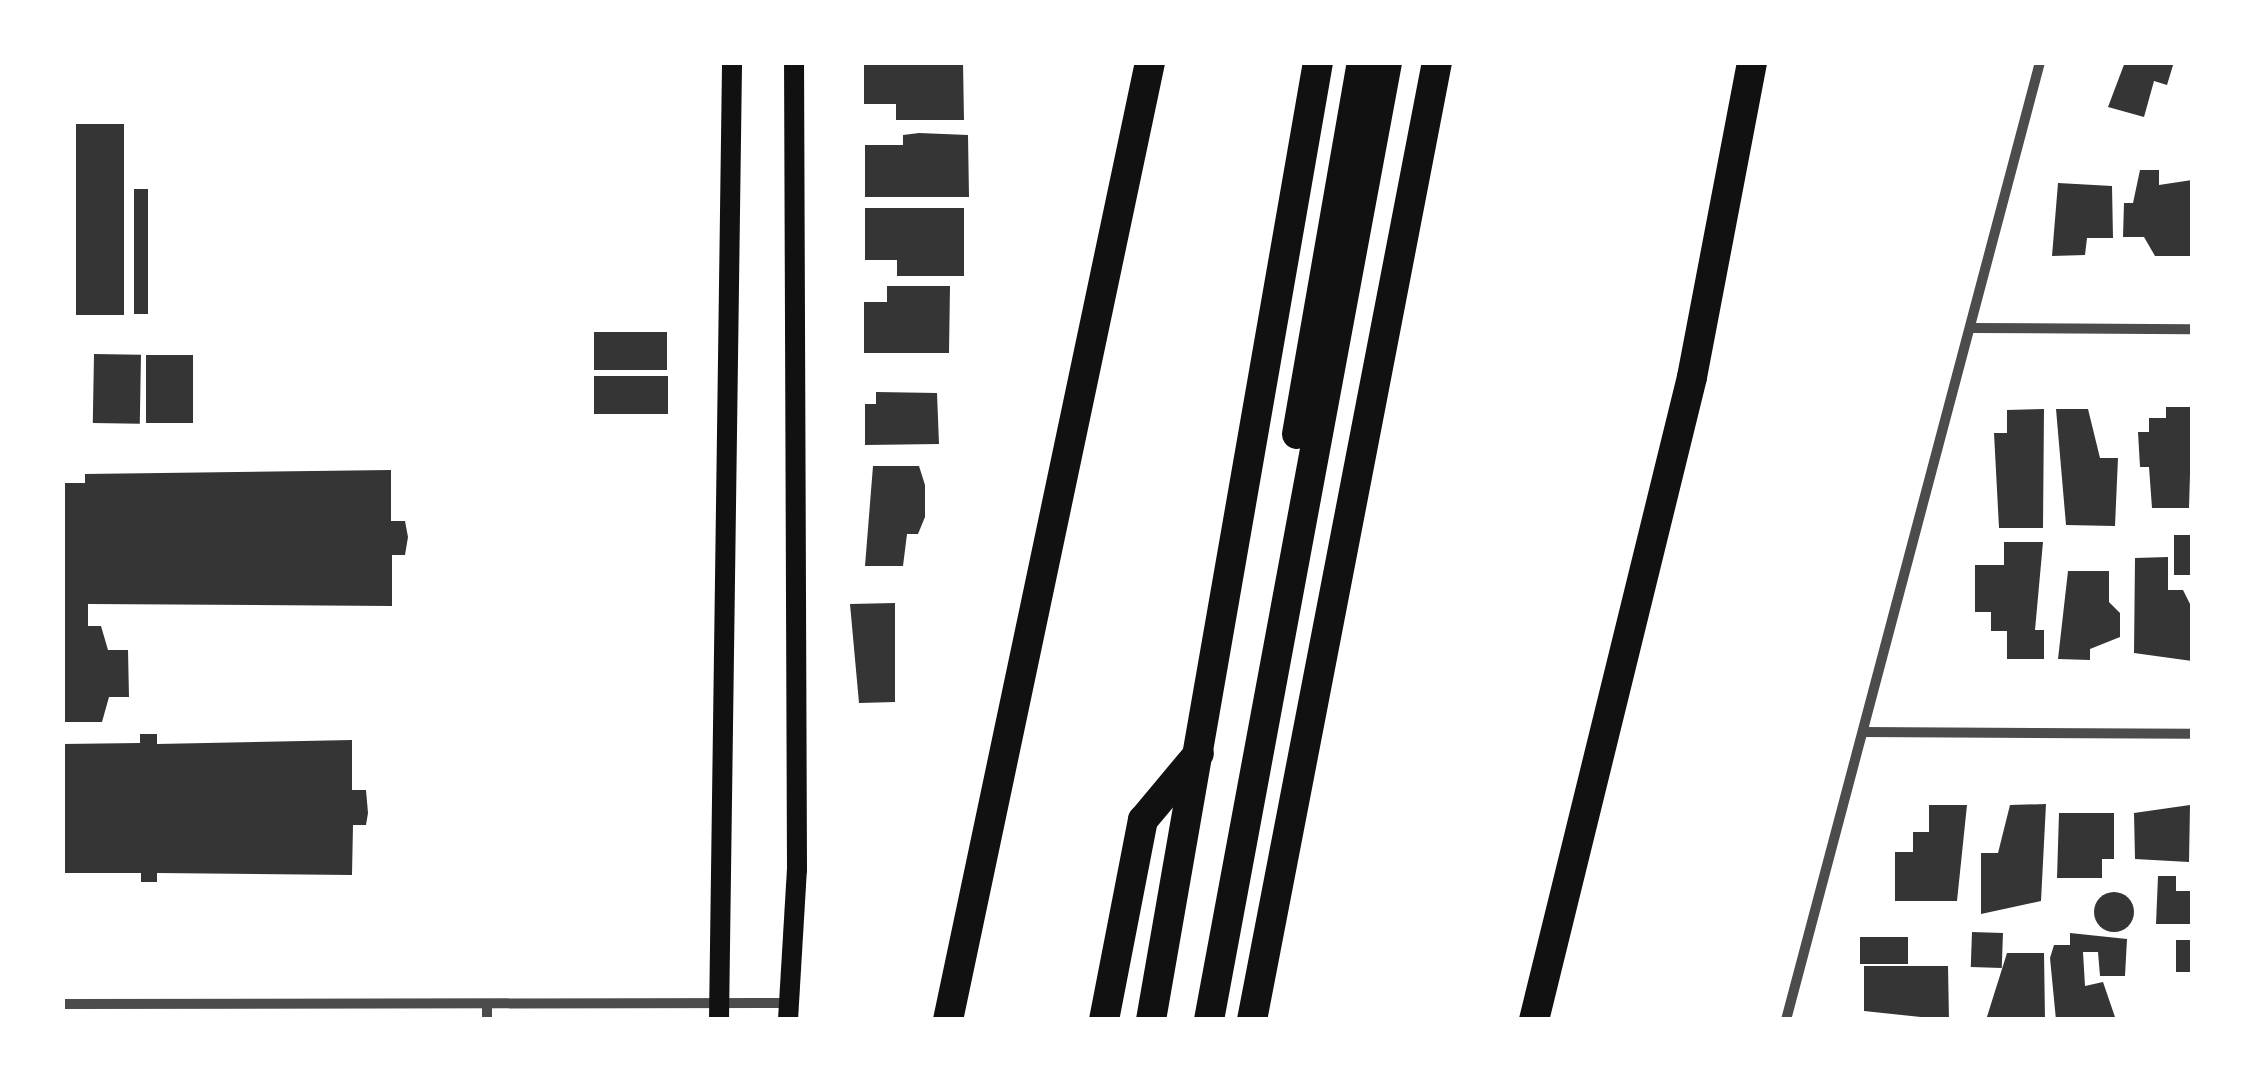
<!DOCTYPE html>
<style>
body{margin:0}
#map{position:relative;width:2255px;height:1082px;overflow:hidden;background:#fff;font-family:"Archivo Narrow",sans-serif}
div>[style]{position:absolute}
.building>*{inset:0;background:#353535;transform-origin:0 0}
.round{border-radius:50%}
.minor>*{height:10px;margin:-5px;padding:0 5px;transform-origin:5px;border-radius:5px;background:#4c4c4c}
.secondary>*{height:20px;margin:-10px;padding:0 10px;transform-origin:10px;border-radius:10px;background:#111}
.motorway>*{height:30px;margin:-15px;padding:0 15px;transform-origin:15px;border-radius:15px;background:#111}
span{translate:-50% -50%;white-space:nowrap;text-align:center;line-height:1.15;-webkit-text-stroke:9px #fff;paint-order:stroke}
.frame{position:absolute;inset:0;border:65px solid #fff;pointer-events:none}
</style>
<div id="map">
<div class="building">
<div style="clip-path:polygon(864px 62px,963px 62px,964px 120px,896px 120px,896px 104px,864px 104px)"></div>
<div style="clip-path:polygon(2125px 62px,2174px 62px,2167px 85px,2154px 81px,2144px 117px,2108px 107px)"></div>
<div style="left:76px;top:124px;width:48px;height:191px"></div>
<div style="clip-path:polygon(919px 133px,968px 135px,969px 197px,865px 197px,865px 145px,903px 145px,903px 135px)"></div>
<div style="clip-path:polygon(2140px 170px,2159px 170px,2159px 185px,2192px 180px,2191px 256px,2155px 256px,2144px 237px,2123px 237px,2124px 203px,2133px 203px)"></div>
<div style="clip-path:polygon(2058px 183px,2112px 186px,2113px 238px,2087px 238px,2085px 255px,2052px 256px)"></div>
<div style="left:134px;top:189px;width:14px;height:125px"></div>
<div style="clip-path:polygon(865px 208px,964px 208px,964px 276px,897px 276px,897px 260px,865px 260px)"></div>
<div style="clip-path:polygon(887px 286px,950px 286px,949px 353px,864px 353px,864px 302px,887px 302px)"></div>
<div style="left:594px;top:332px;width:73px;height:38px"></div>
<div style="left:94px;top:354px;width:47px;height:69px;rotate:1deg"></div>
<div style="left:146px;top:355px;width:47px;height:68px"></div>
<div style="left:668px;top:376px;width:38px;height:74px;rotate:90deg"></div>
<div style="clip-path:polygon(876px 392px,937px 393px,939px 444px,865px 445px,865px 404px,876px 404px)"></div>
<div style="clip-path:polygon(2166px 407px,2192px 407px,2189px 508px,2152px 508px,2149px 467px,2140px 467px,2138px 432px,2149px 432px,2149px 418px,2166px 418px)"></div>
<div style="clip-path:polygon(2044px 409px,2043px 528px,1999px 528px,1994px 433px,2007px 433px,2007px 410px)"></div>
<div style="clip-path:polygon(2056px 409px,2088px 409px,2100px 458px,2118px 458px,2115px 526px,2066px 525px)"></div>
<div style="clip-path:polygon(873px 466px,919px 466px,925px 485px,925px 517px,918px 534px,907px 534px,903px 566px,865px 566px)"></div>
<div style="clip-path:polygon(391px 470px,391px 521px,405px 521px,408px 537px,405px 555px,392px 555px,392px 606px,88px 604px,88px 626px,101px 626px,108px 650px,128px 650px,129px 697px,109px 697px,102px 722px,62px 722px,62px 483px,85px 483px,85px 474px)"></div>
<div style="left:2192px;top:535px;width:40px;height:18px;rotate:90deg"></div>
<div style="clip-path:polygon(2004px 542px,2043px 542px,2035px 630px,2044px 630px,2044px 659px,2007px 659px,2007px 631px,1991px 631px,1991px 612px,1975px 612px,1975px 565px,2004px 565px)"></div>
<div style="clip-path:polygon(2168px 557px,2168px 590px,2183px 590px,2192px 608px,2192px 661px,2134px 653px,2135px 558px)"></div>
<div style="clip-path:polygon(2068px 571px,2109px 571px,2109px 602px,2120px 613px,2120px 637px,2090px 649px,2090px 660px,2058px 659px)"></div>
<div style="clip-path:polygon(895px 603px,895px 702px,859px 703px,850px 604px)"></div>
<div style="clip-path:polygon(140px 734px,157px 734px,157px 744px,352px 740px,352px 790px,366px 790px,368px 813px,366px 825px,353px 825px,352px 875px,157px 873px,157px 882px,141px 882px,141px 873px,62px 873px,62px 744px,140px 743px)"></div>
<div style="clip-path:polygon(2046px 804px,2041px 901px,1981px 914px,1981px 853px,1998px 853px,2010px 805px)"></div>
<div style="clip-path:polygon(1929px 805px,1967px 805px,1957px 901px,1895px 901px,1895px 852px,1913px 852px,1913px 832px,1929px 832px)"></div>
<div style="clip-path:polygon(2190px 805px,2189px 862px,2135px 859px,2134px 813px)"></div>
<div style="clip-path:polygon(2059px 813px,2114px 813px,2114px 859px,2102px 859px,2102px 878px,2057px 878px)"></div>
<div style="clip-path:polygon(2158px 876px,2176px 876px,2176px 891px,2192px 891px,2192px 924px,2156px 924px)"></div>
<div class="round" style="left:2094px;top:892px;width:40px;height:40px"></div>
<div style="left:1972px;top:932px;width:31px;height:35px;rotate:2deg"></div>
<div style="clip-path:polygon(2070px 933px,2127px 939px,2125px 976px,2100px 976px,2098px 952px,2083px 952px,2085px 986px,2103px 982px,2116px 1020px,2056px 1020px,2050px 958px,2054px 945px,2070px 945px)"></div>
<div style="left:1860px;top:937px;width:48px;height:27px"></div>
<div style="left:2176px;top:940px;width:16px;height:32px"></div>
<div style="clip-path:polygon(2007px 953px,2044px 953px,2045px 1020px,1986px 1020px)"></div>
<div style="clip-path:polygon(1864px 966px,1948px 966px,1949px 1020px,1864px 1011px)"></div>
</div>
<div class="minor">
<div style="left:1970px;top:328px;width:222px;rotate:0.3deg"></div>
<div style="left:1863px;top:732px;width:329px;rotate:0.3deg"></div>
<div style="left:62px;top:1004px;width:727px;rotate:-0.08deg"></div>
<div style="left:487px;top:1020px;width:16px;rotate:-90deg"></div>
<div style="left:1786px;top:1020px;width:991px;rotate:-75.15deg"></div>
</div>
<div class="secondary">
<div style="left:719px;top:1020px;width:958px;rotate:-89.22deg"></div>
<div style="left:788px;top:1020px;width:150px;rotate:-86.6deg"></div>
<div style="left:797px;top:870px;width:808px;rotate:-90.21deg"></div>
</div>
<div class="motorway">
<div style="left:1297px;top:434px;width:378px;rotate:-80.1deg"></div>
<div style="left:948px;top:1020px;width:979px;rotate:-78.09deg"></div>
<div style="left:1104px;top:1020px;width:204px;rotate:-79deg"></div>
<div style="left:1143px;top:820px;width:87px;rotate:-50.1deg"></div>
<div style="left:1151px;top:1020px;width:972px;rotate:-80.11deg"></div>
<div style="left:1209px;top:1020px;width:974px;rotate:-79.47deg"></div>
<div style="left:1252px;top:1020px;width:976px;rotate:-79.07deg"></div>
<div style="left:1534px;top:1020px;width:662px;rotate:-76.19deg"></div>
<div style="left:1692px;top:377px;width:321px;rotate:-79.2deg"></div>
</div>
<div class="frame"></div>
</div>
